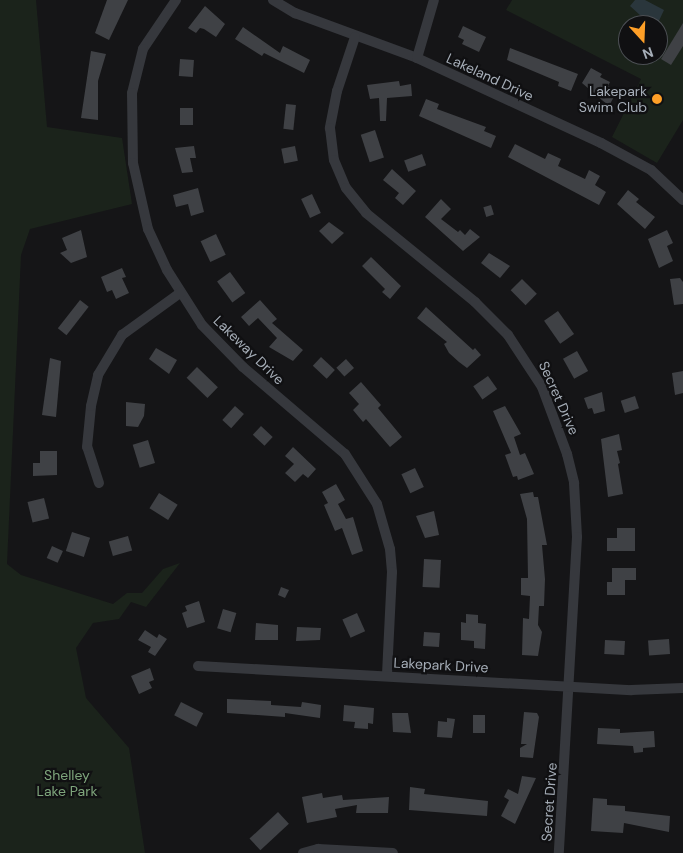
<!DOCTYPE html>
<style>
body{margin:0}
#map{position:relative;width:683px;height:853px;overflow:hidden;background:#151517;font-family:"DM Sans",sans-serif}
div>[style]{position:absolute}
.green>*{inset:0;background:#1b231b}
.water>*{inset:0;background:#2a363c}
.building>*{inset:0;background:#3f4145;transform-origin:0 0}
.minor>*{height:10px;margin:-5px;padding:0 5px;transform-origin:5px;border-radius:5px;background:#36383d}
.dots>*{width:14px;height:14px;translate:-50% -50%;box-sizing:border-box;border:2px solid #101012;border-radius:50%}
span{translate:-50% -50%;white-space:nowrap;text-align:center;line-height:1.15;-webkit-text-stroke:4.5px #101012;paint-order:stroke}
.street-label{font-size:14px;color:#a6aeb8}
.poi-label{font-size:14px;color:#a6aeb8}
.right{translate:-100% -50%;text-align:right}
.park-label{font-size:14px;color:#7ea57c}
.north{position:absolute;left:618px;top:15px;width:50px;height:50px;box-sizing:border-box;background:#101012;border:1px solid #4c4f54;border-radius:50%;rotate:160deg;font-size:14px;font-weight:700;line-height:20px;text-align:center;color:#a6aeb8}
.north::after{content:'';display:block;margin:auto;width:18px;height:22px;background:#fe9f27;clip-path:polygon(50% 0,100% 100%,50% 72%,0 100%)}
</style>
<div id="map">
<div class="green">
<div style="clip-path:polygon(0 0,36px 0,47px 127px,122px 138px,132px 204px,30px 229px,21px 255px,7px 564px,21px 575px,113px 604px,127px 593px,142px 593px,163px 569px,180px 563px,146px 607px,131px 602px,119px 619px,93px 623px,76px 648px,86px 698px,129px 748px,145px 853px,0 853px)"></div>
<div style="clip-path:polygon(evenodd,512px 0,683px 0,683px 120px,657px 163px,612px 137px,641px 79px,506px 10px,512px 0,628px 25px,658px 25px,658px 55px,628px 55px,628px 25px)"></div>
</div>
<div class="water">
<div style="clip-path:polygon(635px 0,645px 0,664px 10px,657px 25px,637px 25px,641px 16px,630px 6px)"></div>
</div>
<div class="building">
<div style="clip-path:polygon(107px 0,128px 0,109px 40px,95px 33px)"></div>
<div style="clip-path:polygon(205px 6px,225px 24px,216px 37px,204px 29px,200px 28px,196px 33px,188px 28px)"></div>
<div style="clip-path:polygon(683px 23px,683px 46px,671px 65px,661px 59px)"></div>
<div style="clip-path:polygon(463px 26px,486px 37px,479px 52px,462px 44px,464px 40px,458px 37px)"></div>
<div style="clip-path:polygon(243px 27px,280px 53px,283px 46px,310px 60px,304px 73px,264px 53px,262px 56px,235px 39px)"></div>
<div style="clip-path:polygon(510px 48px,578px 74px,571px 91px,558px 86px,559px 82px,507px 60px)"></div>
<div style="clip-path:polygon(91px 51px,106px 54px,98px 81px,98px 120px,81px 118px)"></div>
<div style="left:180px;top:59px;width:14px;height:17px;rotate:4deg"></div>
<div style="clip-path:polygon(591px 68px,602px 74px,600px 77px,610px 82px,608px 86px,617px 91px,609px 106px,582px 83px)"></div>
<div style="clip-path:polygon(399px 81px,400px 86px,411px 84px,412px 96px,387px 98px,386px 121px,380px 121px,379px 98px,370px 99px,367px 85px)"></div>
<div style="clip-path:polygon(426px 99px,439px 104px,437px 109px,486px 127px,484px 131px,496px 136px,491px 148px,419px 116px)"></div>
<div style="left:286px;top:104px;width:10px;height:25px;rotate:6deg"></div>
<div style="left:180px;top:108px;width:13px;height:17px"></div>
<div style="left:375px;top:130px;width:29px;height:15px;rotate:72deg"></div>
<div style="clip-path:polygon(515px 144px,545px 159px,548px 153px,561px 159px,558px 166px,585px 179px,589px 170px,600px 176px,595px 185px,606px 192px,599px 205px,508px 157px)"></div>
<div style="clip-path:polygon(194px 146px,196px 158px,190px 158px,193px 172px,182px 173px,175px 148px)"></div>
<div style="left:295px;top:146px;width:15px;height:14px;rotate:79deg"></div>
<div style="left:422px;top:154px;width:12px;height:19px;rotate:70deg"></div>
<div style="clip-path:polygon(392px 169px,416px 191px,403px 205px,395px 198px,399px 193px,383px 180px)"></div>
<div style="clip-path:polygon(198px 188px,204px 212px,191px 216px,188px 204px,176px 207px,173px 195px)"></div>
<div style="clip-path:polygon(628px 190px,639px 199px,636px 202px,655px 217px,645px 229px,617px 204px)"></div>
<div style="left:312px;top:194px;width:21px;height:12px;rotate:65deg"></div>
<div style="clip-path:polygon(441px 199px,451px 209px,441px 219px,458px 232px,460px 230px,465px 235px,470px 229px,480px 237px,463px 251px,425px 217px)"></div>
<div style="left:491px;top:205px;width:10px;height:8px;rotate:73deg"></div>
<div style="clip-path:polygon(329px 222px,344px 233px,332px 244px,319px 231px)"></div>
<div style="clip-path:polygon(81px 230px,87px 257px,71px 263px,60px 253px,67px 250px,62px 238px)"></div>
<div style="clip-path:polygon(667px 230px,673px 243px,667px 246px,673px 261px,659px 268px,648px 239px)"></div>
<div style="left:216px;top:234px;width:23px;height:17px;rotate:65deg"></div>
<div style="clip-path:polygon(489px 253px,510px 266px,500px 278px,481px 263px)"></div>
<div style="clip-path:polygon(371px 257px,401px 286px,390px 299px,382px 292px,385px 289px,362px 266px)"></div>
<div style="clip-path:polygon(122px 268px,126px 277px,122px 278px,129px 293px,116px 299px,112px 290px,107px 292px,101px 277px)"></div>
<div style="left:230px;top:272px;width:26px;height:16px;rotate:54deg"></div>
<div style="clip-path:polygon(680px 278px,683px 282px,683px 304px,674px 305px,670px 279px)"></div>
<div style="left:522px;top:279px;width:21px;height:16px;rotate:45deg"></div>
<div style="left:80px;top:300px;width:11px;height:36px;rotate:38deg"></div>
<div style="clip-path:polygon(260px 300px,277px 319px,272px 323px,303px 350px,293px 361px,269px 347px,277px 338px,258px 318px,249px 326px,241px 317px)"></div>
<div style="clip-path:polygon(426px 307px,473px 350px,475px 348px,481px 355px,467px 368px,459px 362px,449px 353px,444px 344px,447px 342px,417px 318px)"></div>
<div style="left:558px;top:311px;width:28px;height:17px;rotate:55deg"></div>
<div style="clip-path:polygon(156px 348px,177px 360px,169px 374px,149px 359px)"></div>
<div style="left:577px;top:351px;width:23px;height:16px;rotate:61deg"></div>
<div style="left:321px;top:357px;width:19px;height:12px;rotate:43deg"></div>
<div style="clip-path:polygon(50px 358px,61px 361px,56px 417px,42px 415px)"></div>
<div style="left:346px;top:359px;width:12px;height:13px;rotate:48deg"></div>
<div style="left:197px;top:367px;width:29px;height:15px;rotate:44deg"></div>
<div style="clip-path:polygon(683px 371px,683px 393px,675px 395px,672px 373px)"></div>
<div style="left:488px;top:376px;width:16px;height:18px;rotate:55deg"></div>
<div style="clip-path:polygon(361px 382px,381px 405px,378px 408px,402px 437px,390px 447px,366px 419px,363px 422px,353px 410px,359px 404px,349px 393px)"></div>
<div style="clip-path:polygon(602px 392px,605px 411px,594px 414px,592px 408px,588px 409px,584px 398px)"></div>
<div style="left:635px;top:396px;width:13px;height:15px;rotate:72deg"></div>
<div style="clip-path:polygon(126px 402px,145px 404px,144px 416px,138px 427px,126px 426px)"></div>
<div style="left:235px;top:406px;width:12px;height:19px;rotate:42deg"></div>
<div style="clip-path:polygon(505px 406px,521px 434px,514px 437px,520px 455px,525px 453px,534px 474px,518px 480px,517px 476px,513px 477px,505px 455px,511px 453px,493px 411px)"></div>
<div style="left:261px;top:426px;width:16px;height:12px;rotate:43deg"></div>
<div style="clip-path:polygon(619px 434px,622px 450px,617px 451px,620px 463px,618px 464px,623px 494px,608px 497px,601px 439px)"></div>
<div style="left:148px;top:440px;width:24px;height:16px;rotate:73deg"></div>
<div style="clip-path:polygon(293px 447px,316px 469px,308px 478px,303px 474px,295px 482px,285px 473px,294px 464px,285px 456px)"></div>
<div style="clip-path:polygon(40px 451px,57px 451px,57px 475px,33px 476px,33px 463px,40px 463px)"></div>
<div style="left:415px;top:468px;width:21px;height:15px;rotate:65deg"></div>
<div style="clip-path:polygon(336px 484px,345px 500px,338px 504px,346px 519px,353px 517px,363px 551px,352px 555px,342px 528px,335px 531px,324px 505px,328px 503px,322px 492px)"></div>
<div style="clip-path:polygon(533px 492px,534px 497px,538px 497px,547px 545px,542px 545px,545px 579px,544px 606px,539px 606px,538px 625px,542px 632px,538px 656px,522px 655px,523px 618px,529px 619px,530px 596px,521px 595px,521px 578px,528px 578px,527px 519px,520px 494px)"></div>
<div style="left:159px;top:493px;width:22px;height:18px;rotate:32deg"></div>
<div style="left:44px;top:498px;width:21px;height:17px;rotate:76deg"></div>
<div style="clip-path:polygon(434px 511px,439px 535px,425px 538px,416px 516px)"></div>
<div style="clip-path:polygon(617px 528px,635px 528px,635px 551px,607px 551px,607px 538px,617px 538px)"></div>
<div style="left:72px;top:532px;width:19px;height:20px;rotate:18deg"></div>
<div style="left:128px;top:536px;width:15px;height:20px;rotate:74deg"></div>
<div style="left:52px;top:546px;width:12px;height:13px;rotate:24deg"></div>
<div style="left:424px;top:559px;width:17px;height:28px;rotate:3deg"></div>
<div style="clip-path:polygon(612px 568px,636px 568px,636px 580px,625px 580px,625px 595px,607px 595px,607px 582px,612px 582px)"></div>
<div style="clip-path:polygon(281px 587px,289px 590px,285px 598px,278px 595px)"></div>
<div style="clip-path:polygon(199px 601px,205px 622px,187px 628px,182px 613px,187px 611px,185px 606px)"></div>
<div style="left:223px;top:609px;width:14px;height:20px;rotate:17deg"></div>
<div style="left:357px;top:613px;width:20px;height:16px;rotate:66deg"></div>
<div style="clip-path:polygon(466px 614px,478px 615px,478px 623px,486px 624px,485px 649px,474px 648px,474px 641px,461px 640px,461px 622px,466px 623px)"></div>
<div style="clip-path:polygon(256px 623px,278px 625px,278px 640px,255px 640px)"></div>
<div style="clip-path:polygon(297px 627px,321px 628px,320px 640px,296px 641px)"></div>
<div style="clip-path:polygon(145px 630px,157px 638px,159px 634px,167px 639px,155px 656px,148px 652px,151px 647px,138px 640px)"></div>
<div style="left:424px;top:632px;width:16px;height:14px;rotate:4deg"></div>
<div style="left:669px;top:639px;width:15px;height:21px;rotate:86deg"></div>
<div style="left:605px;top:640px;width:20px;height:14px;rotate:3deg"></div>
<div style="clip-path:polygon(150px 668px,154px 680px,149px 682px,152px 688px,139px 694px,131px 676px)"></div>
<div style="clip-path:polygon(227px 699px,271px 701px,271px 705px,301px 707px,302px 702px,321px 705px,320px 718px,285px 713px,285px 717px,227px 713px)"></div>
<div style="left:181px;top:702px;width:25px;height:15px;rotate:27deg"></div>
<div style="clip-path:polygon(344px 705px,374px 708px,373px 724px,368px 723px,368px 729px,354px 728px,355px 722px,343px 721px)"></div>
<div style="clip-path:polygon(524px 712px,537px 713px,539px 717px,533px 758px,520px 757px,520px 748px,527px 744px,521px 744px)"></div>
<div style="clip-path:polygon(392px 713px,408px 713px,411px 733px,393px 732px)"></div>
<div style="left:473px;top:715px;width:12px;height:18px"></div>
<div style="clip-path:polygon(447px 718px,455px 719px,452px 738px,437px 737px,438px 721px,447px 722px)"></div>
<div style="clip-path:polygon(598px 728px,620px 729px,620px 733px,654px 731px,655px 747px,643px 748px,643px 752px,634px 753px,633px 746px,597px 744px)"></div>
<div style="clip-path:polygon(522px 776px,536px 778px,515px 824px,501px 816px,509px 800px,504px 797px,508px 789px,518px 794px)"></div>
<div style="clip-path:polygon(410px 787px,425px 789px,424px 794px,488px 801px,487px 816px,409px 810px)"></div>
<div style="clip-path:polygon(322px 793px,323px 798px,342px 795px,343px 800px,389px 797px,388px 813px,356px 813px,357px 805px,335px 809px,337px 817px,307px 823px,302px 797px)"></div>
<div style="clip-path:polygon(593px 798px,607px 799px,607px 805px,625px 806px,625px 811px,670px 816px,669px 832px,624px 823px,623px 833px,591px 831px)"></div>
<div style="left:278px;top:812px;width:16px;height:39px;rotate:47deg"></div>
</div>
<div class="minor">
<div style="left:176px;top:0;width:59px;rotate:124deg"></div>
<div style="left:143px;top:49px;width:45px;rotate:104deg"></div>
<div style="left:132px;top:93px;width:70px;rotate:89.2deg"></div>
<div style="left:133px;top:163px;width:68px;rotate:77.2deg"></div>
<div style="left:148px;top:229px;width:45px;rotate:65.1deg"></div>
<div style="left:167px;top:270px;width:65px;rotate:57.5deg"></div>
<div style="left:202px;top:325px;width:59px;rotate:45.7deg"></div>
<div style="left:243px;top:367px;width:134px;rotate:40.5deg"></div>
<div style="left:345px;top:454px;width:59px;rotate:57.4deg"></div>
<div style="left:377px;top:504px;width:47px;rotate:73.9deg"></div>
<div style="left:390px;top:549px;width:23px;rotate:85deg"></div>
<div style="left:392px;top:572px;width:104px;rotate:92.8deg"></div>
<div style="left:273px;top:0;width:26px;rotate:31deg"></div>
<div style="left:295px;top:13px;width:130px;rotate:20.2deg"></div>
<div style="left:417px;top:58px;width:203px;rotate:24.8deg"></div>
<div style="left:601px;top:143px;width:57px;rotate:28.4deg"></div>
<div style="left:651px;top:170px;width:44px;rotate:43.2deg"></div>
<div style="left:355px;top:37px;width:57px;rotate:108.4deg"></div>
<div style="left:337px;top:91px;width:38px;rotate:101deg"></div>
<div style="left:330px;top:128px;width:32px;rotate:83deg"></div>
<div style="left:334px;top:160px;width:30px;rotate:67deg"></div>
<div style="left:346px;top:188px;width:32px;rotate:51deg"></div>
<div style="left:366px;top:213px;width:141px;rotate:39.2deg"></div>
<div style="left:475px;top:302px;width:47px;rotate:45deg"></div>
<div style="left:508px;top:335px;width:62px;rotate:56.8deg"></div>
<div style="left:542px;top:387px;width:72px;rotate:69.5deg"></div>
<div style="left:567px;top:454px;width:30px;rotate:76deg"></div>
<div style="left:574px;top:483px;width:54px;rotate:86.8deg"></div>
<div style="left:577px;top:537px;width:317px;rotate:93.3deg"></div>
<div style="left:417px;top:58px;width:60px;rotate:-73.7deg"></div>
<div style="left:99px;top:483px;width:38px;rotate:-108deg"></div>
<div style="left:87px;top:447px;width:41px;rotate:-84.4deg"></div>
<div style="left:91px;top:406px;width:32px;rotate:-77deg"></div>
<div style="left:98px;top:375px;width:47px;rotate:-59deg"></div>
<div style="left:122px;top:335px;width:72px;rotate:-35.9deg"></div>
<div style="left:198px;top:666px;width:434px;rotate:3.2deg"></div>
<div style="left:631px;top:690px;width:52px;rotate:-2.2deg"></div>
<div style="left:303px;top:853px;width:16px;rotate:-15deg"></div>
<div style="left:318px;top:849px;width:75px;rotate:3.1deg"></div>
</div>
<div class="dots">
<div style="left:657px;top:99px;background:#fe9f27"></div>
</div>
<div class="street-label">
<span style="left:490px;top:77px;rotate:25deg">Lakeland Drive</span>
<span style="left:249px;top:350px;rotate:44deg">Lakeway Drive</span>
<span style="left:559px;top:398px;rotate:66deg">Secret Drive</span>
<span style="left:441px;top:665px;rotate:3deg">Lakepark Drive</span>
<span style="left:549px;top:802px;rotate:-86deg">Secret Drive</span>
</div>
<div class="poi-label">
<span class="right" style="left:647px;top:99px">Lakepark<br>Swim Club</span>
</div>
<div class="park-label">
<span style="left:67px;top:783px">Shelley<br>Lake Park</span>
</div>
<div class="north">N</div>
</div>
